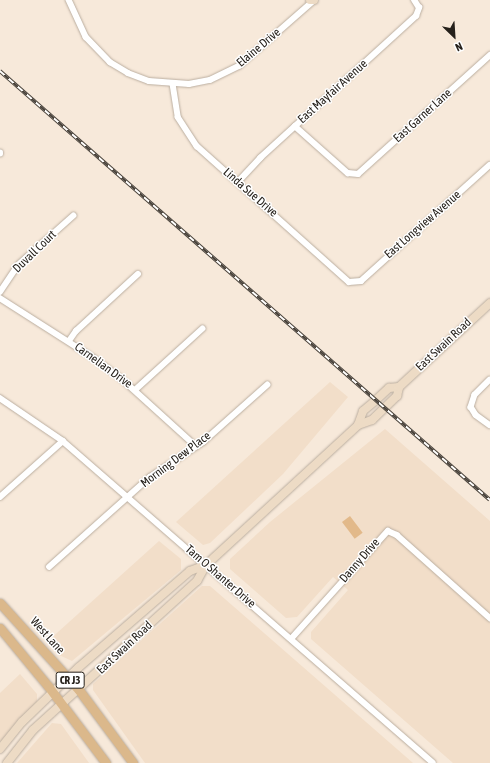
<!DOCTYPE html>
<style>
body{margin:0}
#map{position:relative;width:490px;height:763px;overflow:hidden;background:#f7e9da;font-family:"Asap Condensed",sans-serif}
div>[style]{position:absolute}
.built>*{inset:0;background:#f2dec9}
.green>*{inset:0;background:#e2b98a;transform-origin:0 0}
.roads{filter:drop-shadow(0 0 1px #bbaea0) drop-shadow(0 0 1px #bbaea0)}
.street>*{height:5.5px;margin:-2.75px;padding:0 2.75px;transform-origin:2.75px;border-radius:2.75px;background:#fff}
.secondary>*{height:8px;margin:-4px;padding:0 4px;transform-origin:4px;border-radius:4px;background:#eddbc5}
.primary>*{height:9px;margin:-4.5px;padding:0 4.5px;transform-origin:4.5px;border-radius:4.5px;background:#dbb88b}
.rail>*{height:3.5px;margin-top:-1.75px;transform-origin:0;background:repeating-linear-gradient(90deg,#fff 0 6px,#48423b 0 12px);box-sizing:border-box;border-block:1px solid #48423b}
span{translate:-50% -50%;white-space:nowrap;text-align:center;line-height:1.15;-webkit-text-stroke:3px #fff;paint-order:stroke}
.shield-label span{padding:1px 3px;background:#fff;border:1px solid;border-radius:3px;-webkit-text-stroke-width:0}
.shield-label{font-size:11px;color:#26211b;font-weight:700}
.street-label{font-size:12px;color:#26211b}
.north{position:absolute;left:434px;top:16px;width:40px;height:40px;-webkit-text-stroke:3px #fff;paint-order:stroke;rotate:155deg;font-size:11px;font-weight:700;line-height:16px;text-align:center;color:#26211b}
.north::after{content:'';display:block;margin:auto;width:14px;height:18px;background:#26211b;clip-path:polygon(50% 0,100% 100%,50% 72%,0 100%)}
</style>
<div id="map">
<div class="built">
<div style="clip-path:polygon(330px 382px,348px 397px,283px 474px,210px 543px,203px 545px,176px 522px)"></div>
<div style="clip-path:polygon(385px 429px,490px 521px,490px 763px,453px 763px,311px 639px,311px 632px,348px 590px,333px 577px,297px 617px,286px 618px,230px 569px,230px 559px,270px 522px)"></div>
<div style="clip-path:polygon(159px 541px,181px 559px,181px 570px,72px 661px,59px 655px,48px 641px)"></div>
<div style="clip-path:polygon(202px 586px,210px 586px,413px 763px,145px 763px,93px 690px,93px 684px)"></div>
<div style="clip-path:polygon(20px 674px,37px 694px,37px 703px,0 742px,0 693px)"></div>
<div style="clip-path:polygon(52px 723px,61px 724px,89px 763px,17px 763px)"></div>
</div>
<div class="green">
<div style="left:350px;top:516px;width:21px;height:10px;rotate:53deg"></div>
</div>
<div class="roads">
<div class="street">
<div style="left:69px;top:0;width:41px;rotate:65.3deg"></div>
<div style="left:86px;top:37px;width:35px;rotate:46deg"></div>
<div style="left:110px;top:62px;width:21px;rotate:31deg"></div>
<div style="left:128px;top:73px;width:22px;rotate:21deg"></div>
<div style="left:149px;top:81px;width:40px;rotate:4.3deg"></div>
<div style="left:189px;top:84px;width:21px;rotate:-11deg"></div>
<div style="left:210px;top:80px;width:32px;rotate:-26deg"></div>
<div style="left:239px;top:66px;width:97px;rotate:-41.2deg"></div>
<div style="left:173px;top:84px;width:33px;rotate:81deg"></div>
<div style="left:178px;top:117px;width:35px;rotate:57deg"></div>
<div style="left:197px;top:146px;width:204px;rotate:41.8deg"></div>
<div style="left:349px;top:282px;width:12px;rotate:-5deg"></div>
<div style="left:361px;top:281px;width:173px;rotate:-42deg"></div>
<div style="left:295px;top:126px;width:71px;rotate:41.6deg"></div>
<div style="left:348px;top:173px;width:10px;rotate:6deg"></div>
<div style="left:358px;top:174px;width:178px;rotate:-42deg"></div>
<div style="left:0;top:154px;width:1px;rotate:-90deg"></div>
<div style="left:238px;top:182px;width:33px;rotate:-47deg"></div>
<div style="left:260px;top:158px;width:211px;rotate:-42.3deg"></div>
<div style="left:416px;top:16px;width:9px;rotate:-69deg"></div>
<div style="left:419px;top:8px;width:9px;rotate:-122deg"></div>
<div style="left:0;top:292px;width:32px;rotate:-56deg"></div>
<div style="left:18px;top:265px;width:74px;rotate:-41.7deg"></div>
<div style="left:0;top:298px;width:112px;rotate:32.6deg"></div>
<div style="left:94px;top:358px;width:34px;rotate:37deg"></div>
<div style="left:121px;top:378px;width:101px;rotate:42.2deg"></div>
<div style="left:69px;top:341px;width:12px;rotate:-55deg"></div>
<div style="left:76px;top:331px;width:84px;rotate:-42.6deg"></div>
<div style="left:490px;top:380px;width:21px;rotate:135deg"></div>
<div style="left:475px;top:395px;width:13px;rotate:108deg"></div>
<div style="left:471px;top:407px;width:9px;rotate:58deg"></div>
<div style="left:476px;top:415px;width:17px;rotate:36deg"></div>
<div style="left:135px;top:390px;width:91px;rotate:-42.3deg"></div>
<div style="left:0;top:398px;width:76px;rotate:34.3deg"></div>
<div style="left:63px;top:441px;width:490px;rotate:41deg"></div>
<div style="left:0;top:497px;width:84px;rotate:-41.6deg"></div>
<div style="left:49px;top:567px;width:135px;rotate:-41.7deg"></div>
<div style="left:150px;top:477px;width:64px;rotate:-33.4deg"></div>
<div style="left:203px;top:442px;width:86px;rotate:-41.7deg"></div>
<div style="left:291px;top:639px;width:145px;rotate:-48.1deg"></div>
<div style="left:388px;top:531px;width:10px;rotate:24deg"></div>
<div style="left:397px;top:535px;width:125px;rotate:41.7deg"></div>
</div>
<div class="secondary">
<div style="left:310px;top:0;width:4px"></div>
<div style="left:358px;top:425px;width:15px;rotate:-70deg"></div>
<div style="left:363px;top:411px;width:17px;rotate:-40deg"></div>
<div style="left:376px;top:400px;width:18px;rotate:-43deg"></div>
<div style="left:389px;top:388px;width:10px;rotate:-6deg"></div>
<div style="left:0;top:749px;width:35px;rotate:-51deg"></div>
<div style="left:22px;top:722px;width:78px;rotate:-44deg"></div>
<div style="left:78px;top:668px;width:148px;rotate:-40.9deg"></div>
<div style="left:190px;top:571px;width:17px;rotate:-21deg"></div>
<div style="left:7px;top:763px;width:42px;rotate:-51.8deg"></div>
<div style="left:33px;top:730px;width:222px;rotate:-42.3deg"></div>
<div style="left:197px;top:581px;width:18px;rotate:-61deg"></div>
<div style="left:206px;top:565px;width:207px;rotate:-42.6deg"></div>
<div style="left:358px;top:425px;width:15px;rotate:-20deg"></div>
<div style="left:372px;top:420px;width:35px;rotate:-44deg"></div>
<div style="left:397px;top:396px;width:9px;rotate:-77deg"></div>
<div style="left:399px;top:387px;width:124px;rotate:-42.7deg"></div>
</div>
<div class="primary">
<div style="left:0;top:603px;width:118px;rotate:47.8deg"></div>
<div style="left:79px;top:690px;width:91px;rotate:53.5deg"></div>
<div style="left:0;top:628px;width:75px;rotate:50.4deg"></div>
<div style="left:48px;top:686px;width:96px;rotate:53deg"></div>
</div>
</div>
<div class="rail">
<div style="left:0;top:71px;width:651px;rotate:41.2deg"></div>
</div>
<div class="shield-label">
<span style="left:70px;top:680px">CR J3</span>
</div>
<div class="street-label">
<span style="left:259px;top:48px;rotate:-40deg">Elaine Drive</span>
<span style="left:333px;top:92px;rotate:-42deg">East Mayfair Avenue</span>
<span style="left:423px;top:116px;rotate:-42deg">East Garner Lane</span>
<span style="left:250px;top:193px;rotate:41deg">Linda Sue Drive</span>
<span style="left:423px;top:225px;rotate:-41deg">East Longview Avenue</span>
<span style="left:35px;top:252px;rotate:-44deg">Duvall Court</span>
<span style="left:444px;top:345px;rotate:-43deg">East Swain Road</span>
<span style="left:103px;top:366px;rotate:36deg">Carnelian Drive</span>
<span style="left:176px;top:460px;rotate:-37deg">Morning Dew Place</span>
<span style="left:360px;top:561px;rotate:-49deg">Danny Drive</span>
<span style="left:220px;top:577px;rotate:41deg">Tam O Shanter Drive</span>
<span style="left:47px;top:636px;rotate:48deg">West Lane</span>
<span style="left:125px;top:648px;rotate:-43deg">East Swain Road</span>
</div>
<div class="north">N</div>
</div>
